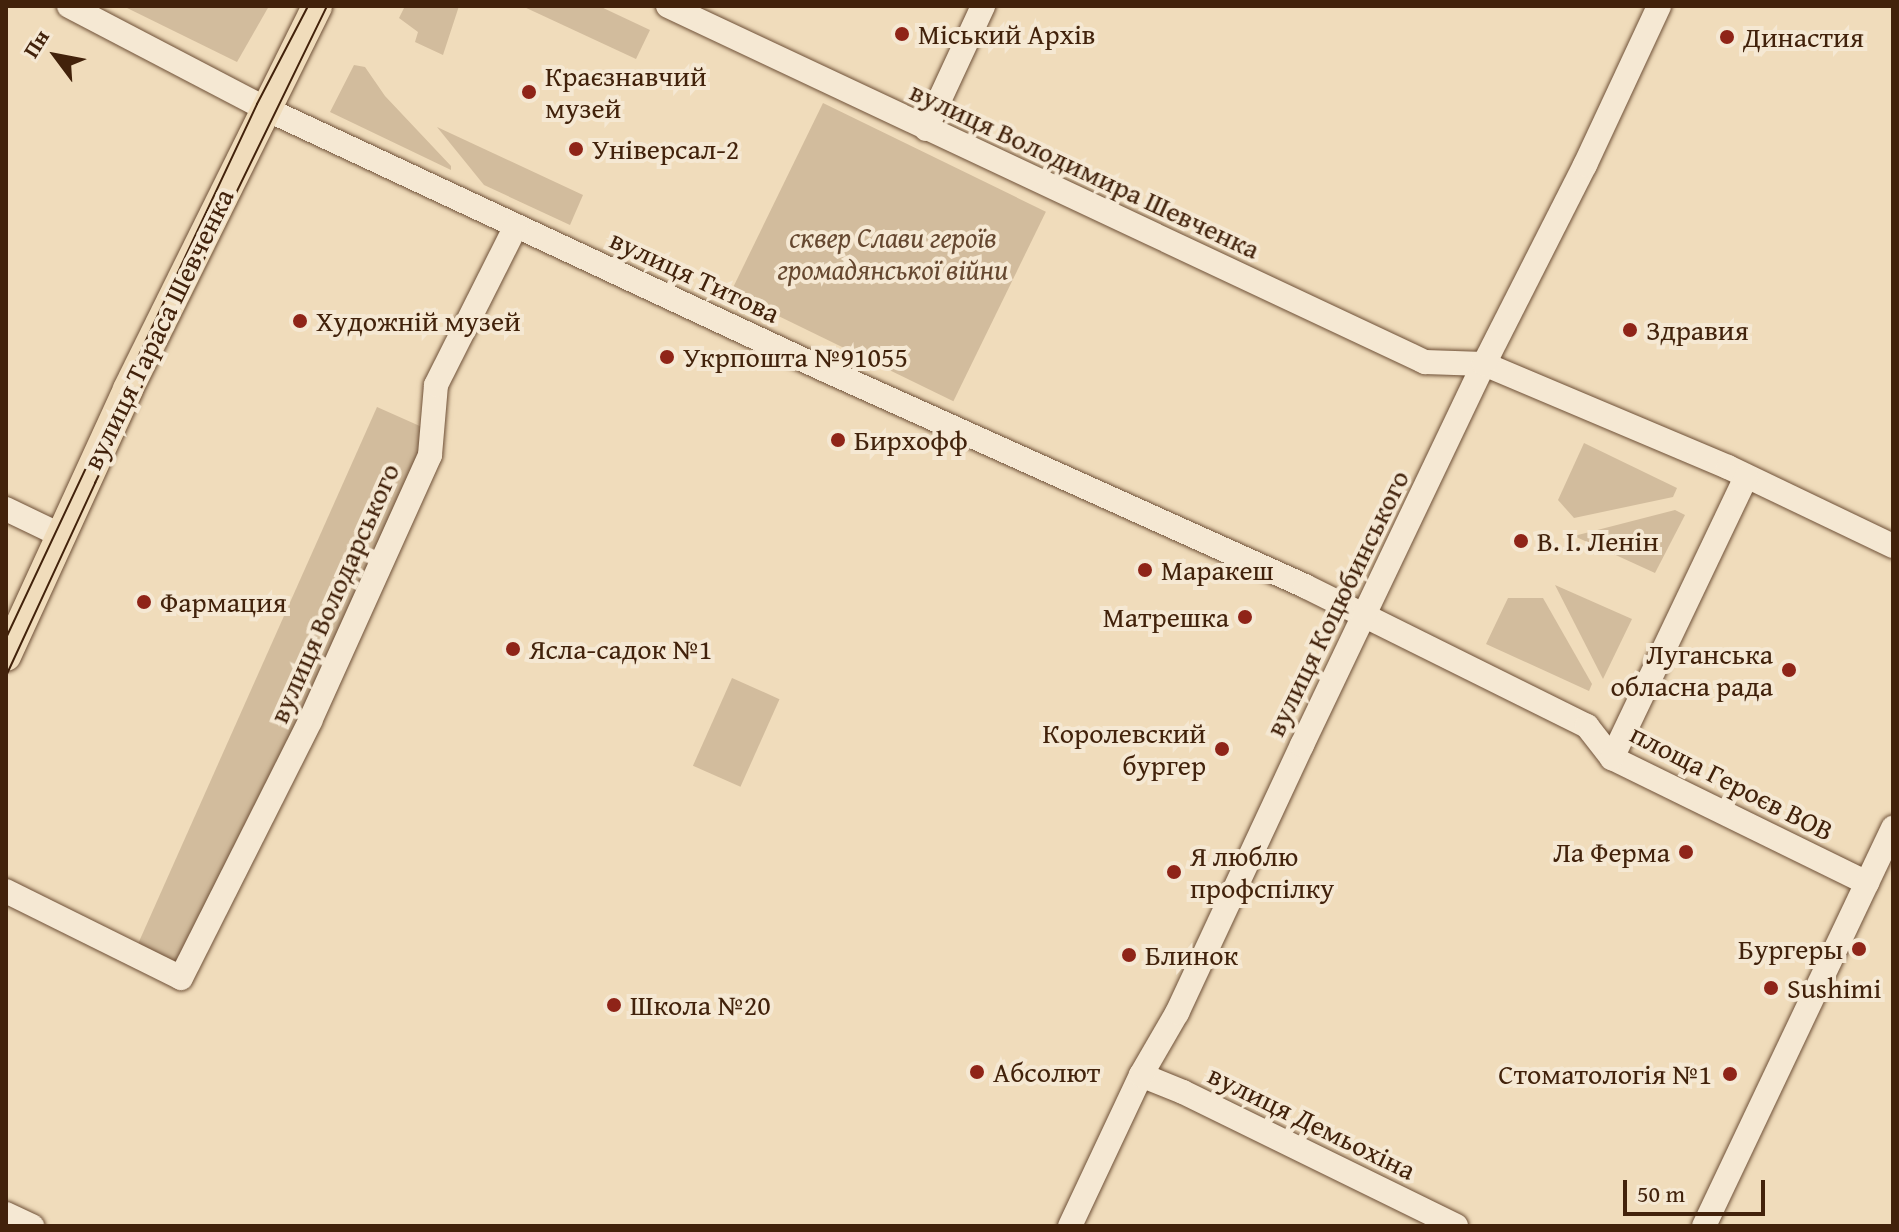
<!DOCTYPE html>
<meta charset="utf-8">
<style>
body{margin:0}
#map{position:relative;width:1899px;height:1232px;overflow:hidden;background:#f0dcbb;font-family:"Gentium Book Plus",serif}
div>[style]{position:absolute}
.green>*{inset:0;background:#d2bc9d;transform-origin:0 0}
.roads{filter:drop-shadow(0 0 2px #6e5037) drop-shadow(0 0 2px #6e5037)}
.minor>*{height:24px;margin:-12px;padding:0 12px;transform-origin:12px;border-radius:12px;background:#f5e8d3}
.major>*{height:30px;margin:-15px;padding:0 15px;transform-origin:15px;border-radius:15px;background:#f0dcbb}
.tram>*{height:2px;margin:-1px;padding:0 1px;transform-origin:1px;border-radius:1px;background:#42220b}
.dots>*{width:22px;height:22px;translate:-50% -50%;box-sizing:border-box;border:4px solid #f5e8d3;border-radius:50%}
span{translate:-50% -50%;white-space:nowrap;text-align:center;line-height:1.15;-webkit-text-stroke:8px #f5e8d3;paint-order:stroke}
.poi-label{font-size:28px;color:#42220b}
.left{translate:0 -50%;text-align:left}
.right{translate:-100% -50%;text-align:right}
.street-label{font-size:28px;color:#42220b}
.park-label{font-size:28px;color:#664830;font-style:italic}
.frame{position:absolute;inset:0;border:8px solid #42220b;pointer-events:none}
.north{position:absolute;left:16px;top:16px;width:80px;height:80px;-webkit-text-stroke:6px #f5e8d3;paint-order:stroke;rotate:302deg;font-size:22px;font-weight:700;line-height:32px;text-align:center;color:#42220b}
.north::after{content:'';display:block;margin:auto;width:28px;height:36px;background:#42220b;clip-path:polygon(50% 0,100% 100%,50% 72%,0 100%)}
.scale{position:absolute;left:1623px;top:1180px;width:142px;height:36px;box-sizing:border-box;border:4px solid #42220b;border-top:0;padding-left:10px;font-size:24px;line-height:28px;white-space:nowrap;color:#42220b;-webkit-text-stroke:6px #f5e8d3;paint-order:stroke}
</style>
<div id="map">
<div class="green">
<div style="clip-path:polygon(123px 6px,269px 6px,237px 62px)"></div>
<div style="clip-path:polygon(405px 6px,459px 6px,443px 55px,415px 42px,418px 32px,399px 18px)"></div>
<div style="clip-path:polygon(522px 6px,599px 6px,650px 30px,636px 59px)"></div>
<div style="clip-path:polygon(354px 65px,365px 67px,385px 96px,451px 166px,451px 170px,330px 112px)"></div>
<div style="left:823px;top:103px;width:248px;height:211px;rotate:26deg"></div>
<div style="clip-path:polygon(437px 127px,583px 195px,570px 225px,484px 185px)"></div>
<div style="left:377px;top:407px;width:64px;height:594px;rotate:24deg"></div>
<div style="clip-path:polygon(1584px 443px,1677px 488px,1673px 497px,1574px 518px,1558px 500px)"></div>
<div style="clip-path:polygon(1675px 510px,1685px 515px,1655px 573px,1574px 536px)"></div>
<div style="clip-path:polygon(1555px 585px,1632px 619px,1603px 679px)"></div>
<div style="clip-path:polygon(1508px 598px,1543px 598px,1592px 684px,1589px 691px,1486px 644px)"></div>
<div style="left:732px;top:678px;width:52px;height:96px;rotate:24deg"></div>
</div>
<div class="roads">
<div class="minor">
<div style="left:69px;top:6px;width:220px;rotate:27.6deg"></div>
<div style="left:264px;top:108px;width:617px;rotate:25.03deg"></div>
<div style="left:823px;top:369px;width:529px;rotate:24.24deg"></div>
<div style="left:1305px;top:586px;width:315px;rotate:26.4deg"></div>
<div style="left:1587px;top:726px;width:41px;rotate:52deg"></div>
<div style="left:1612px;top:758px;width:284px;rotate:26.1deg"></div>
<div style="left:668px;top:6px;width:837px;rotate:25.19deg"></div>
<div style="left:1425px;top:362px;width:59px;rotate:1.9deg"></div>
<div style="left:1484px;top:364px;width:265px;rotate:22.9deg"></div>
<div style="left:1728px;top:467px;width:183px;rotate:25.6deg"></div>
<div style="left:926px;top:129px;width:136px;rotate:-65.1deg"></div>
<div style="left:6px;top:509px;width:60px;rotate:25.7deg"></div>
<div style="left:1612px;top:758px;width:311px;rotate:-64.5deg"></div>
<div style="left:6px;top:891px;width:195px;rotate:26.4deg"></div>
<div style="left:181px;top:978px;width:288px;rotate:-63.3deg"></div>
<div style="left:310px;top:721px;width:292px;rotate:-65.7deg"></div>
<div style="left:430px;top:455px;width:70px;rotate:-85.1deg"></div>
<div style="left:436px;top:385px;width:178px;rotate:-63.3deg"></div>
<div style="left:1141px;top:1075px;width:45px;rotate:22deg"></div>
<div style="left:1183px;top:1092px;width:304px;rotate:26.1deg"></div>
<div style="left:6px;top:1214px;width:29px;rotate:25deg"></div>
<div style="left:1070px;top:1226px;width:167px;rotate:-64.8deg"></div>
<div style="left:1141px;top:1075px;width:72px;rotate:-59.9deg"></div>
<div style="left:1177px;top:1013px;width:296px;rotate:-65deg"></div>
<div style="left:1302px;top:745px;width:422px;rotate:-64.5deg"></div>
<div style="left:1484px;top:364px;width:223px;rotate:-63.1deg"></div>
<div style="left:1585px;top:165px;width:175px;rotate:-65deg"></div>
<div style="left:1704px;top:1226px;width:441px;rotate:-64.6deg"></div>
</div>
<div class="major">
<div style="left:6px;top:656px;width:294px;rotate:-65.4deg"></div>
<div style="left:128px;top:389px;width:427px;rotate:-63.7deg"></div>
</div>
</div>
<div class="tram">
<div style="left:6px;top:638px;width:590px;rotate:-64.82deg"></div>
<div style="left:257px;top:104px;width:110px;rotate:-62.5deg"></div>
<div style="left:6px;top:676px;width:213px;rotate:-65.2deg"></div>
<div style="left:95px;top:483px;width:530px;rotate:-64.06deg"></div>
</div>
<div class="dots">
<div style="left:902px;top:34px;background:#8f2418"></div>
<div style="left:1727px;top:37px;background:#8f2418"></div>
<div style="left:529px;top:92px;background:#8f2418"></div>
<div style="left:576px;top:149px;background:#8f2418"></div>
<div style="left:300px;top:321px;background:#8f2418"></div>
<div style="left:1630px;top:330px;background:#8f2418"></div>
<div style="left:667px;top:357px;background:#8f2418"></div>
<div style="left:838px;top:440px;background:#8f2418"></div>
<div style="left:1521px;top:541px;background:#8f2418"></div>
<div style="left:1145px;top:570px;background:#8f2418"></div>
<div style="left:144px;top:602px;background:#8f2418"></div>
<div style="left:1245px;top:617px;background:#8f2418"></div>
<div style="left:513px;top:649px;background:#8f2418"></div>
<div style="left:1789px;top:670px;background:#8f2418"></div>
<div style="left:1222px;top:749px;background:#8f2418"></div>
<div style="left:1686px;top:852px;background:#8f2418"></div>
<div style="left:1174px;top:872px;background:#8f2418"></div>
<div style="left:1859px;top:949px;background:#8f2418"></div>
<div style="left:1129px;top:955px;background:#8f2418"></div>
<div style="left:1771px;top:988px;background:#8f2418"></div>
<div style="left:614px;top:1005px;background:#8f2418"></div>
<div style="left:977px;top:1072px;background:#8f2418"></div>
<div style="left:1730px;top:1074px;background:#8f2418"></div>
</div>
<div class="poi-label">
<span class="left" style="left:918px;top:34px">Міський Архів</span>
<span class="left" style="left:1743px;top:37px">Династия</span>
<span class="left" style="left:545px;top:92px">Краєзнавчий<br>музей</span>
<span class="left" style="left:592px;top:149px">Універсал-2</span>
<span class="left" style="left:316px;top:321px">Художній музей</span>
<span class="left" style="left:1646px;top:330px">Здравия</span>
<span class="left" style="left:683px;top:357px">Укрпошта №91055</span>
<span class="left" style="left:854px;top:440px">Бирхофф</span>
<span class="left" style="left:1537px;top:541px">В. І. Ленін</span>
<span class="left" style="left:1161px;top:570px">Маракеш</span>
<span class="left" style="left:160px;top:602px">Фармация</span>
<span class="right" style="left:1229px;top:617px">Матрешка</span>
<span class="left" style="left:529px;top:649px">Ясла-садок №1</span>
<span class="right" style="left:1773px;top:670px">Луганська<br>обласна рада</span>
<span class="right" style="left:1206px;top:749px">Королевский<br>бургер</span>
<span class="right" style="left:1670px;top:852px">Ла Ферма</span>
<span class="left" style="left:1190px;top:872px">Я люблю<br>профспілку</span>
<span class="right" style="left:1843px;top:949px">Бургеры</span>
<span class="left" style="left:1145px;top:955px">Блинок</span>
<span class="left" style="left:1787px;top:988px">Sushimi</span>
<span class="left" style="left:630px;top:1005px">Школа №20</span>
<span class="left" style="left:993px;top:1072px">Абсолют</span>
<span class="right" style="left:1712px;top:1074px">Стоматологія №1</span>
</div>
<div class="street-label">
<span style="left:1085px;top:170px;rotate:25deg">вулиця Володимира Шевченка</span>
<span style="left:695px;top:276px;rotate:25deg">вулиця Титова</span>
<span style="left:158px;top:329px;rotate:-64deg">вулиця Тараса Шевченка</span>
<span style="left:334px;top:593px;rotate:-66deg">вулиця Володарського</span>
<span style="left:1337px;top:603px;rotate:-64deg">вулиця Коцюбинського</span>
<span style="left:1732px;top:782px;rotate:27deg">площа Героєв ВОВ</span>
<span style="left:1312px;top:1122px;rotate:26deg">вулиця Демьохіна</span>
</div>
<div class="park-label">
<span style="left:893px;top:253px">сквер Слави героїв<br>громадянської війни</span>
</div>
<div class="frame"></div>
<div class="north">Пн</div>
<div class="scale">50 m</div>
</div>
